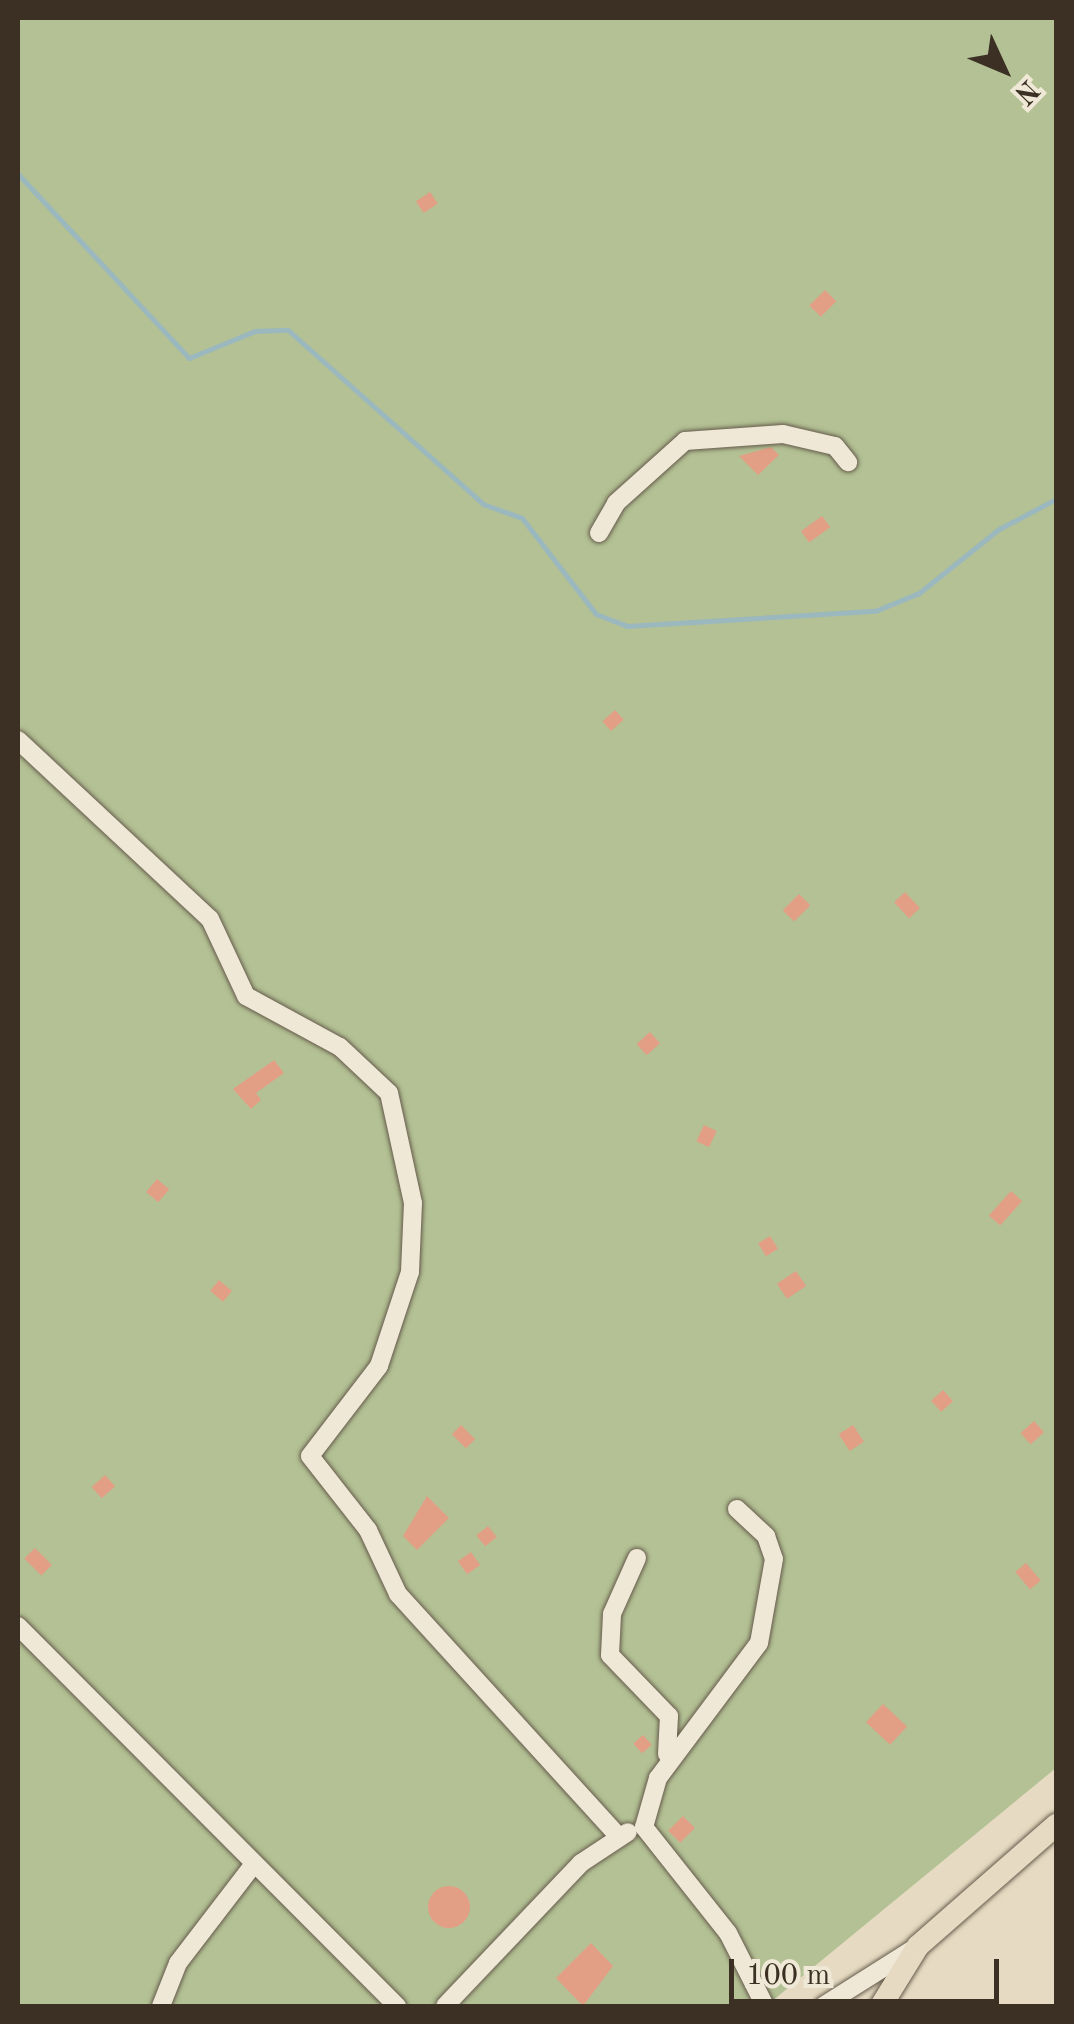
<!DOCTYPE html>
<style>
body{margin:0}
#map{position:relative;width:1074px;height:2024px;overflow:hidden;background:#e6dbc2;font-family:"Old Standard TT",serif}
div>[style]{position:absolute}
.green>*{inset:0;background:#b3c194}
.stream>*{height:5px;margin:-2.5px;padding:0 2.5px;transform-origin:2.5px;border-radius:2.5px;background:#9bb8be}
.building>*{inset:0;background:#e39f86;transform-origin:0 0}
.round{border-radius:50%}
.roads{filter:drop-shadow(0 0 2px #665b4c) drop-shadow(0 0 2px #665b4c)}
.minor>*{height:18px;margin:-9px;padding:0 9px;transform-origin:9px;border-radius:9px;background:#efe8d7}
.major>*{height:22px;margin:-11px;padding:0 11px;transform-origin:11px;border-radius:11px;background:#e6dbc2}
span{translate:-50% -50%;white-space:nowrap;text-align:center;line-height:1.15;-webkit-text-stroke:8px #efe8d7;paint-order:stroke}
.frame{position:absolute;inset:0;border:20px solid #3c3024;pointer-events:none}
.north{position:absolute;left:954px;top:20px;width:100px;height:100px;-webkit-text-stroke:8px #efe8d7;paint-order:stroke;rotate:134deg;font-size:28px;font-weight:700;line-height:40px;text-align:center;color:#3c3024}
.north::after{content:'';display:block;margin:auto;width:35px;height:45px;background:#3c3024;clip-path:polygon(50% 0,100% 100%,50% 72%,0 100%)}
.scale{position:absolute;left:729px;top:1959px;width:270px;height:45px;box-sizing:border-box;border:5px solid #3c3024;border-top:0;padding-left:12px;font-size:30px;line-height:35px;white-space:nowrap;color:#3c3024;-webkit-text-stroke:8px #efe8d7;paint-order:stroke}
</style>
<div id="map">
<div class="green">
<div style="clip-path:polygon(18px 18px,1056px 18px,1056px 1768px,766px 2006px,18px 2006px)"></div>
</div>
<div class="stream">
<div style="left:18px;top:174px;width:251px;rotate:47.1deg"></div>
<div style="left:189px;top:358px;width:71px;rotate:-22.2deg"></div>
<div style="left:255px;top:331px;width:33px;rotate:-2deg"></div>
<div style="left:288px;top:330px;width:261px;rotate:41.7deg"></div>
<div style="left:483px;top:504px;width:41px;rotate:19.7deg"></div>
<div style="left:522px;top:518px;width:121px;rotate:52.4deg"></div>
<div style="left:596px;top:614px;width:33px;rotate:21deg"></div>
<div style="left:627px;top:626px;width:248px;rotate:-3.5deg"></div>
<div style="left:875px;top:611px;width:48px;rotate:-22.2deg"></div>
<div style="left:919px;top:593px;width:102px;rotate:-38.7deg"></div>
<div style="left:999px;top:529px;width:64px;rotate:-27.8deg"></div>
</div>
<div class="building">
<div style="left:430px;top:192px;width:14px;height:17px;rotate:56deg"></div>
<div style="left:825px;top:290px;width:16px;height:22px;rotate:45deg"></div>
<div style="clip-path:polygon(771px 447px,779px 455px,758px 475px,739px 456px)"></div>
<div style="left:822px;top:516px;width:14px;height:26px;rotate:54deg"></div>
<div style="left:615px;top:710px;width:13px;height:17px;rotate:48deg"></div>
<div style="left:905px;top:892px;width:22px;height:15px;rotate:47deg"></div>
<div style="left:799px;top:894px;width:16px;height:23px;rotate:45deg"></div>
<div style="left:650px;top:1032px;width:15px;height:18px;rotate:48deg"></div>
<div style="clip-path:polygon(274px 1060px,284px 1073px,256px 1093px,261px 1100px,251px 1109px,233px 1089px)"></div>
<div style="left:704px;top:1125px;width:14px;height:18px;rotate:25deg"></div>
<div style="left:157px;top:1179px;width:16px;height:17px;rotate:40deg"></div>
<div style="left:1011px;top:1191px;width:15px;height:33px;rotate:42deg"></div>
<div style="left:770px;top:1236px;width:15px;height:14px;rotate:58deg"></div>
<div style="left:796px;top:1271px;width:18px;height:23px;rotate:56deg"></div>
<div style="left:219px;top:1280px;width:17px;height:14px;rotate:40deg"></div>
<div style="left:943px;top:1390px;width:15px;height:16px;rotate:48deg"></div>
<div style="left:1034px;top:1421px;width:15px;height:18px;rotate:48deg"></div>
<div style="left:461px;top:1425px;width:20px;height:13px;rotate:45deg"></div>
<div style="left:853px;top:1425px;width:20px;height:17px;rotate:57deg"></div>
<div style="left:105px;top:1475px;width:15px;height:18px;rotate:48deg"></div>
<div style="clip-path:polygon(427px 1496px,449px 1518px,417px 1550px,403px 1536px)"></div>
<div style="left:488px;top:1526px;width:14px;height:15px;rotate:51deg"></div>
<div style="left:35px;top:1548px;width:24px;height:15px;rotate:45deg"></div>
<div style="left:471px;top:1552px;width:16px;height:16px;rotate:55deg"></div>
<div style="left:1026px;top:1563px;width:23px;height:14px;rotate:50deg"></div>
<div style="left:883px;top:1704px;width:33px;height:25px;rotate:43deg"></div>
<div style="left:643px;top:1735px;width:13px;height:13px;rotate:48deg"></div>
<div style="left:683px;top:1816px;width:17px;height:21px;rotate:45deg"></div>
<div class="round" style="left:428px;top:1886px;width:42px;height:42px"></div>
<div style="clip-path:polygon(591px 1943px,613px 1966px,583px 2006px,556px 1978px)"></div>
</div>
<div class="roads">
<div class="minor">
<div style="left:599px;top:533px;width:34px;rotate:-60deg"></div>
<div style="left:616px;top:503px;width:93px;rotate:-41.9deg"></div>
<div style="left:685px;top:441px;width:98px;rotate:-4.1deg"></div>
<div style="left:783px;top:434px;width:53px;rotate:13deg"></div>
<div style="left:835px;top:446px;width:21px;rotate:51deg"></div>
<div style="left:18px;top:740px;width:262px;rotate:43deg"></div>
<div style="left:210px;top:919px;width:85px;rotate:64.9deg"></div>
<div style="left:246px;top:996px;width:107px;rotate:28.5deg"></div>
<div style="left:340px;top:1047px;width:67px;rotate:43.2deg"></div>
<div style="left:389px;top:1093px;width:113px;rotate:77.7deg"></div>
<div style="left:413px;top:1203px;width:69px;rotate:92.5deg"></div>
<div style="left:410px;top:1272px;width:99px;rotate:108.3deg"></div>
<div style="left:379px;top:1366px;width:113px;rotate:127.5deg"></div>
<div style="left:310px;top:1456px;width:94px;rotate:51.9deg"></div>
<div style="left:368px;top:1530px;width:71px;rotate:64.9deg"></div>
<div style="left:398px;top:1594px;width:327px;rotate:47.7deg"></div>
<div style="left:737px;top:1509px;width:40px;rotate:43deg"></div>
<div style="left:766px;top:1536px;width:24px;rotate:71deg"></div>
<div style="left:774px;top:1559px;width:85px;rotate:100.1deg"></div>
<div style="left:759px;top:1643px;width:169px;rotate:126.8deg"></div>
<div style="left:658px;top:1778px;width:51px;rotate:105.9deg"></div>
<div style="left:644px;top:1827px;width:135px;rotate:51.6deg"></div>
<div style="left:728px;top:1933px;width:82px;rotate:63.1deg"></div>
<div style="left:637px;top:1558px;width:61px;rotate:114.1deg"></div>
<div style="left:612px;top:1614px;width:41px;rotate:92.8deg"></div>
<div style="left:610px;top:1655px;width:85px;rotate:46deg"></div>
<div style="left:669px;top:1716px;width:38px;rotate:93deg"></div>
<div style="left:18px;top:1626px;width:537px;rotate:45.08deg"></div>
<div style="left:161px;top:2006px;width:46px;rotate:-68.4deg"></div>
<div style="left:178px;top:1963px;width:125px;rotate:-52.5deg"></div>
<div style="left:445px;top:2006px;width:197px;rotate:-46.4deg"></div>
<div style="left:581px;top:1863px;width:56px;rotate:-33.4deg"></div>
<div style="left:823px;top:2006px;width:107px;rotate:-32.3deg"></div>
</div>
<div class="major">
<div style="left:881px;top:2006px;width:70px;rotate:-58.3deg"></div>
<div style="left:918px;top:1946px;width:184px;rotate:-41.2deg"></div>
</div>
</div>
<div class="frame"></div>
<div class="north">N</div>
<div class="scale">100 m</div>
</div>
